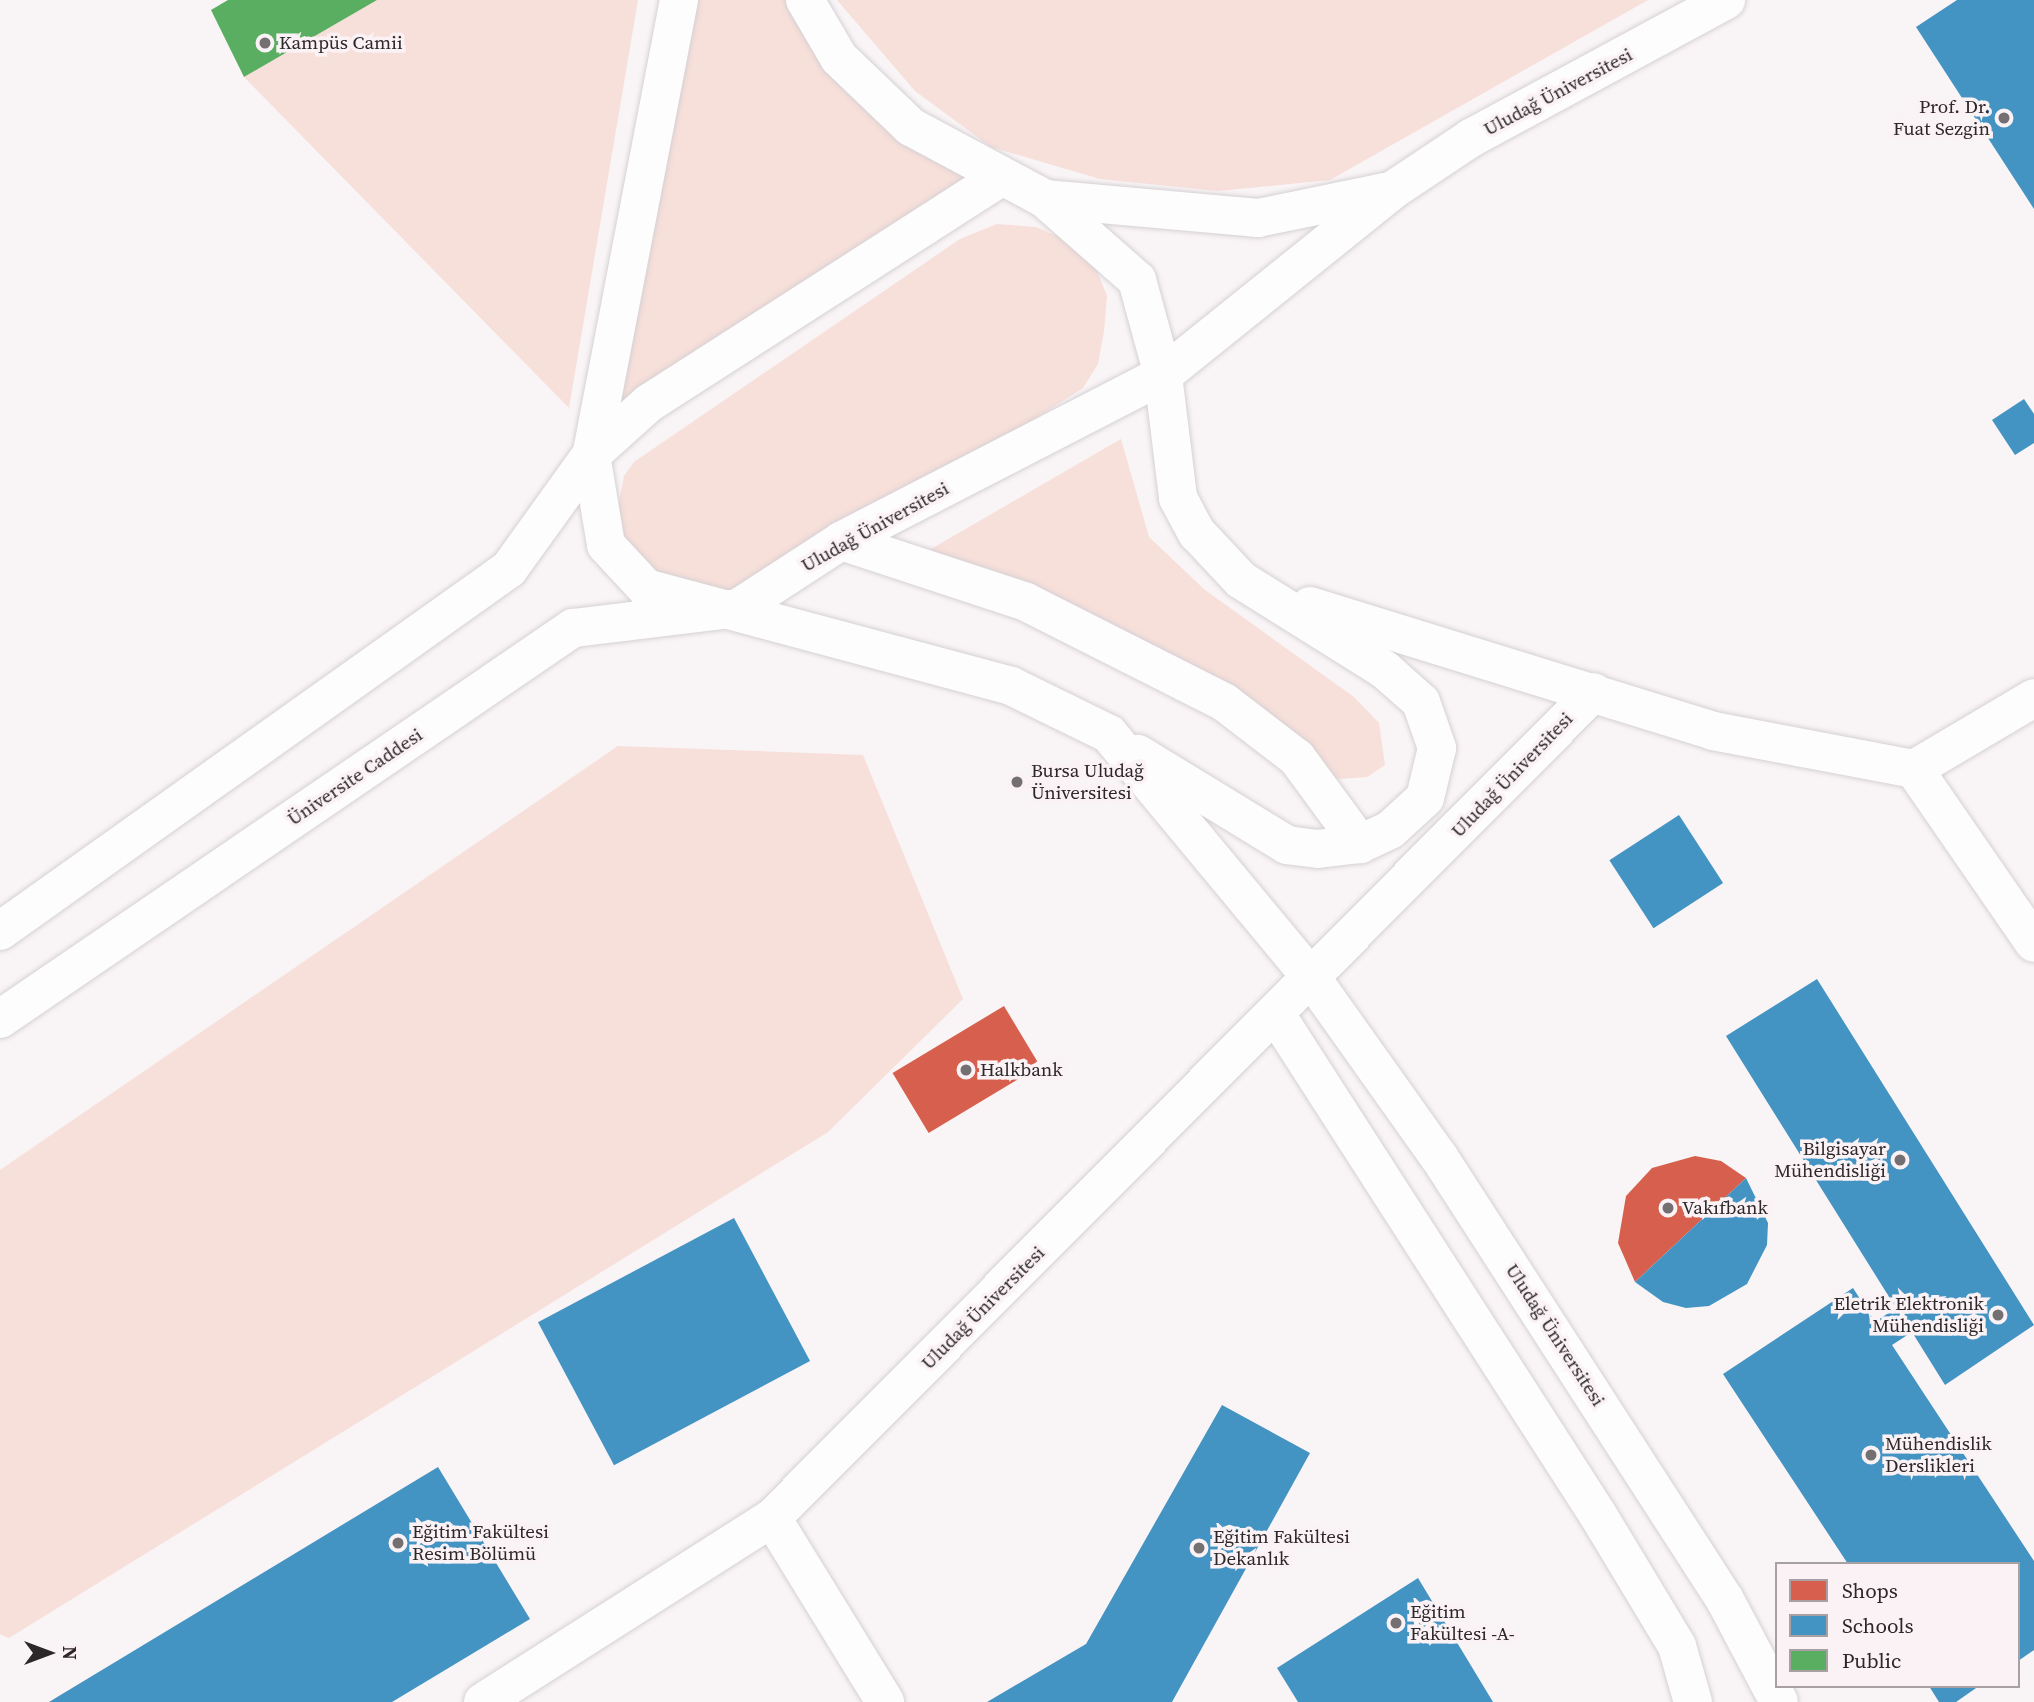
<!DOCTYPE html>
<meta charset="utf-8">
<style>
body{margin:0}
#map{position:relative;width:2034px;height:1702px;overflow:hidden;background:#f9f4f6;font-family:"Source Serif 4",serif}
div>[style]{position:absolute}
.green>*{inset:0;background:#f7dfda}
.shops>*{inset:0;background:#d6604d;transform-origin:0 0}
.schools>*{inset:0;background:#4393c3;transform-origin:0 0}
.public>*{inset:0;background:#5aae61}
.roads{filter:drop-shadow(0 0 2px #d5d1d3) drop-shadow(0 0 2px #d5d1d3)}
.minor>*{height:38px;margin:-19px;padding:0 19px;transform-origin:19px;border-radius:19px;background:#fefdfe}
.dots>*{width:19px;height:19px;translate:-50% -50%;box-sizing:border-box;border:4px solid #fbf2f6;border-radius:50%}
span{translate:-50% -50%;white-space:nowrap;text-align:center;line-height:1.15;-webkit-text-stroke:7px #fbf2f6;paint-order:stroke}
.poi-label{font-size:19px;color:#2c282a}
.left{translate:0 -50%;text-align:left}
.right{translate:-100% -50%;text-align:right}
.street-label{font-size:19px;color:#2c282a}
.legend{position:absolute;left:1775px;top:1562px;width:245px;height:126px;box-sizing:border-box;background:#fbf2f6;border:2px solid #a8a1a4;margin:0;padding:9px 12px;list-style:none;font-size:21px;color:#2c282a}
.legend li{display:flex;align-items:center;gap:14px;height:35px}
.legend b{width:35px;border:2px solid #a8a1a4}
.north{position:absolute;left:14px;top:1618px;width:70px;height:70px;-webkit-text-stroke:5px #fbf2f6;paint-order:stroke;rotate:90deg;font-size:19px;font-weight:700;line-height:28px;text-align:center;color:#2c282a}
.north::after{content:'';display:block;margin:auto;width:24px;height:32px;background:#2c282a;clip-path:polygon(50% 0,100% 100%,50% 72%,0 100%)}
</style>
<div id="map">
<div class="green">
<div style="clip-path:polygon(377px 0,638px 0,569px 408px,244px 77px)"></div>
<div style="clip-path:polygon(680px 0,805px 0,839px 58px,998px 179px,591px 455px)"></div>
<div style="clip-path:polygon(837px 0,1648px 0,1330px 180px,1218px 191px,1100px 179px,991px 147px,915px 91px)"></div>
<div style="clip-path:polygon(997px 224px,1036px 227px,1070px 242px,1094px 264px,1107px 296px,1104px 331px,1098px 364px,1083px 388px,738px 608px,646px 588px,616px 518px,624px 476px,634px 462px,960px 239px)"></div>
<div style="clip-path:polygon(1121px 439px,1149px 537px,1205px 590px,1354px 697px,1379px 723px,1385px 765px,1367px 777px,1339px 779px,924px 553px)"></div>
<div style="clip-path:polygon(618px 746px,863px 755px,963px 999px,828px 1132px,9px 1638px,0 1634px,0 1170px)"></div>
</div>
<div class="shops">
<div style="left:1004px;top:1006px;width:70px;height:130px;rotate:59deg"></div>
<div style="clip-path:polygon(1695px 1156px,1721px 1161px,1746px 1178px,1635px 1282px,1618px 1243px,1626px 1196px,1652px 1168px)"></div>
</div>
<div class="schools">
<div style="clip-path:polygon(1957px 0,2034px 0,2034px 209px,1916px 27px)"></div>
<div style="clip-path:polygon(2024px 399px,2034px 414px,2034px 443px,2015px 455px,1992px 420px)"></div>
<div style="left:1679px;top:815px;width:81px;height:83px;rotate:57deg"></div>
<div style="clip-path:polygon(1817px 979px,2034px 1325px,1945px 1385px,1912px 1332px,1892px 1345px,2034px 1561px,2034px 1650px,2018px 1661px,2018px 1564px,1848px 1564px,1723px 1374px,1853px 1288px,1875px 1322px,1896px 1308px,1726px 1036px)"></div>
<div style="clip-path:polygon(1746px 1178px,1768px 1223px,1767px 1245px,1747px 1284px,1709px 1306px,1686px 1308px,1663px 1302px,1635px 1282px)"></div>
<div style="left:734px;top:1218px;width:162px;height:222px;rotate:62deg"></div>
<div style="clip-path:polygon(1222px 1405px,1310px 1453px,1172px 1702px,987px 1702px,1086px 1644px)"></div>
<div style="clip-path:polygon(438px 1467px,530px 1619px,392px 1702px,49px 1702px)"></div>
<div style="clip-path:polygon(1418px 1578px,1493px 1702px,1298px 1702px,1277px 1668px)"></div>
<div style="clip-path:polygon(1929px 1686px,1979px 1686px,1956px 1702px,1939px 1702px)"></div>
</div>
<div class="public">
<div style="clip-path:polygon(228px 0,377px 0,244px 77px,211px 10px)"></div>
</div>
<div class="roads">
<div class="minor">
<div style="left:679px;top:0;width:463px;rotate:100.9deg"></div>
<div style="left:591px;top:455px;width:91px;rotate:80.5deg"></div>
<div style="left:606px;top:545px;width:59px;rotate:47.1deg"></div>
<div style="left:646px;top:588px;width:378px;rotate:15deg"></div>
<div style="left:1011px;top:686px;width:109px;rotate:26.1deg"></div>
<div style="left:1109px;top:734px;width:320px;rotate:50.3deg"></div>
<div style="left:1313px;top:980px;width:217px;rotate:54.6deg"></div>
<div style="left:1439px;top:1157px;width:527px;rotate:57.15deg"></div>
<div style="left:1725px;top:1600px;width:115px;rotate:62.1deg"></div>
<div style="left:805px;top:0;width:67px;rotate:59.6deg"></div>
<div style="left:839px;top:58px;width:100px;rotate:43.8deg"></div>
<div style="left:911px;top:127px;width:152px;rotate:28.2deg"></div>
<div style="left:1045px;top:199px;width:214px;rotate:5.1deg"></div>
<div style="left:1258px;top:218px;width:130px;rotate:-11.6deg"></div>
<div style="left:1045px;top:199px;width:123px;rotate:41.4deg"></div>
<div style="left:1137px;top:280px;width:98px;rotate:74.7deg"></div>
<div style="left:1163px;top:375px;width:124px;rotate:83deg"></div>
<div style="left:1178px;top:498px;width:40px;rotate:62deg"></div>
<div style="left:1197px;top:533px;width:64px;rotate:46.9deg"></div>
<div style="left:1241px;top:580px;width:170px;rotate:32deg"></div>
<div style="left:1385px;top:670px;width:48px;rotate:41.6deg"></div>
<div style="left:1421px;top:702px;width:49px;rotate:70.8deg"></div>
<div style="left:1437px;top:748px;width:51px;rotate:103.5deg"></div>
<div style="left:1425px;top:798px;width:47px;rotate:137.6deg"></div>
<div style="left:1390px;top:830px;width:33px;rotate:155deg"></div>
<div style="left:1360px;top:844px;width:42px;rotate:173.2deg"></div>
<div style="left:1318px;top:849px;width:31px;rotate:-173deg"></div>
<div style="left:1287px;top:845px;width:175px;rotate:-148.6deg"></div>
<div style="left:841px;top:541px;width:195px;rotate:18.2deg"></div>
<div style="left:1026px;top:602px;width:222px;rotate:26.8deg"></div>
<div style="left:1224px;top:702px;width:92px;rotate:37.5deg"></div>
<div style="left:1297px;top:758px;width:107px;rotate:53.8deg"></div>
<div style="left:1310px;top:606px;width:422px;rotate:17.2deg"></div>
<div style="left:1713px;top:731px;width:205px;rotate:10.7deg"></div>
<div style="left:1914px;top:769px;width:139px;rotate:-30.6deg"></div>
<div style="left:1914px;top:769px;width:211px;rotate:55.4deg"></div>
<div style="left:0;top:931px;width:625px;rotate:-35.42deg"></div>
<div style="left:509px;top:569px;width:140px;rotate:-54.3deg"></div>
<div style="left:591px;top:455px;width:78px;rotate:-41.9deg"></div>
<div style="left:649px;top:403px;width:415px;rotate:-32.7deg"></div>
<div style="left:1277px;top:1016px;width:593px;rotate:57.25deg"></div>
<div style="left:1598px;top:1515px;width:153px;rotate:58.9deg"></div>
<div style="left:1677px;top:1646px;width:58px;rotate:74.1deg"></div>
<div style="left:0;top:1019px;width:694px;rotate:-34.31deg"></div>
<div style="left:573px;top:628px;width:166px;rotate:-6.9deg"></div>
<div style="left:738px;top:608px;width:123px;rotate:-33deg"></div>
<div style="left:841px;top:541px;width:362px;rotate:-27.3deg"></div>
<div style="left:1163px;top:375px;width:295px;rotate:-38.8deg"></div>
<div style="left:1393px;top:190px;width:94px;rotate:-33.7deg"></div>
<div style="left:1471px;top:138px;width:290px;rotate:-28.4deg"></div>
<div style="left:772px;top:1518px;width:216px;rotate:58.4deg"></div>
<div style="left:483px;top:1702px;width:343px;rotate:-32.5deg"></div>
<div style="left:772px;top:1518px;width:1165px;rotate:-45.14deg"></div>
</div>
</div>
<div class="dots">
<div style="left:265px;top:43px;background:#746f71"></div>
<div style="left:2004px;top:118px;background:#746f71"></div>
<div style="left:1017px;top:782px;background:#746f71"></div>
<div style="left:966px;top:1070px;background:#746f71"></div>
<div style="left:1900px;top:1160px;background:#746f71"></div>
<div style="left:1668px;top:1208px;background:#746f71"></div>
<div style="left:1998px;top:1315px;background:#746f71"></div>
<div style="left:1871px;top:1455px;background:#746f71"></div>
<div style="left:398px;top:1543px;background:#746f71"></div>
<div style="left:1199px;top:1548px;background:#746f71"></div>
<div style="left:1396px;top:1623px;background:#746f71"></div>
</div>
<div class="poi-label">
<span class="left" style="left:279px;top:43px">Kampüs Camii</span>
<span class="right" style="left:1990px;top:118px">Prof. Dr.<br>Fuat Sezgin</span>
<span class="left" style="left:1031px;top:782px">Bursa Uludağ<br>Üniversitesi</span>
<span class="left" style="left:980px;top:1070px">Halkbank</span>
<span class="right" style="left:1886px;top:1160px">Bilgisayar<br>Mühendisliği</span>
<span class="left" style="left:1682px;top:1208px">Vakıfbank</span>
<span class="right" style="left:1984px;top:1315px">Eletrik Elektronik<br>Mühendisliği</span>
<span class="left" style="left:1885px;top:1455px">Mühendislik<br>Derslikleri</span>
<span class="left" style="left:412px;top:1543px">Eğitim Fakültesi<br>Resim Bölümü</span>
<span class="left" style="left:1213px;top:1548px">Eğitim Fakültesi<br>Dekanlık</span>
<span class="left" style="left:1410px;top:1623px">Eğitim<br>Fakültesi -A-</span>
</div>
<div class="street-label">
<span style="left:1558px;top:92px;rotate:-28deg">Uludağ Üniversitesi</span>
<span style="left:875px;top:527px;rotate:-29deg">Uludağ Üniversitesi</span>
<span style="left:1512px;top:775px;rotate:-46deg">Uludağ Üniversitesi</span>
<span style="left:355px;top:777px;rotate:-34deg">Üniversite Caddesi</span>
<span style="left:983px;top:1308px;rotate:-45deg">Uludağ Üniversitesi</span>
<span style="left:1555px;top:1335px;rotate:57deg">Uludağ Üniversitesi</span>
</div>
<ul class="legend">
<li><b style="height:19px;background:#d6604d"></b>Shops</li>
<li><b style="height:19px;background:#4393c3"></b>Schools</li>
<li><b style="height:19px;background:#5aae61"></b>Public</li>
</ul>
<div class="north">N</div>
</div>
